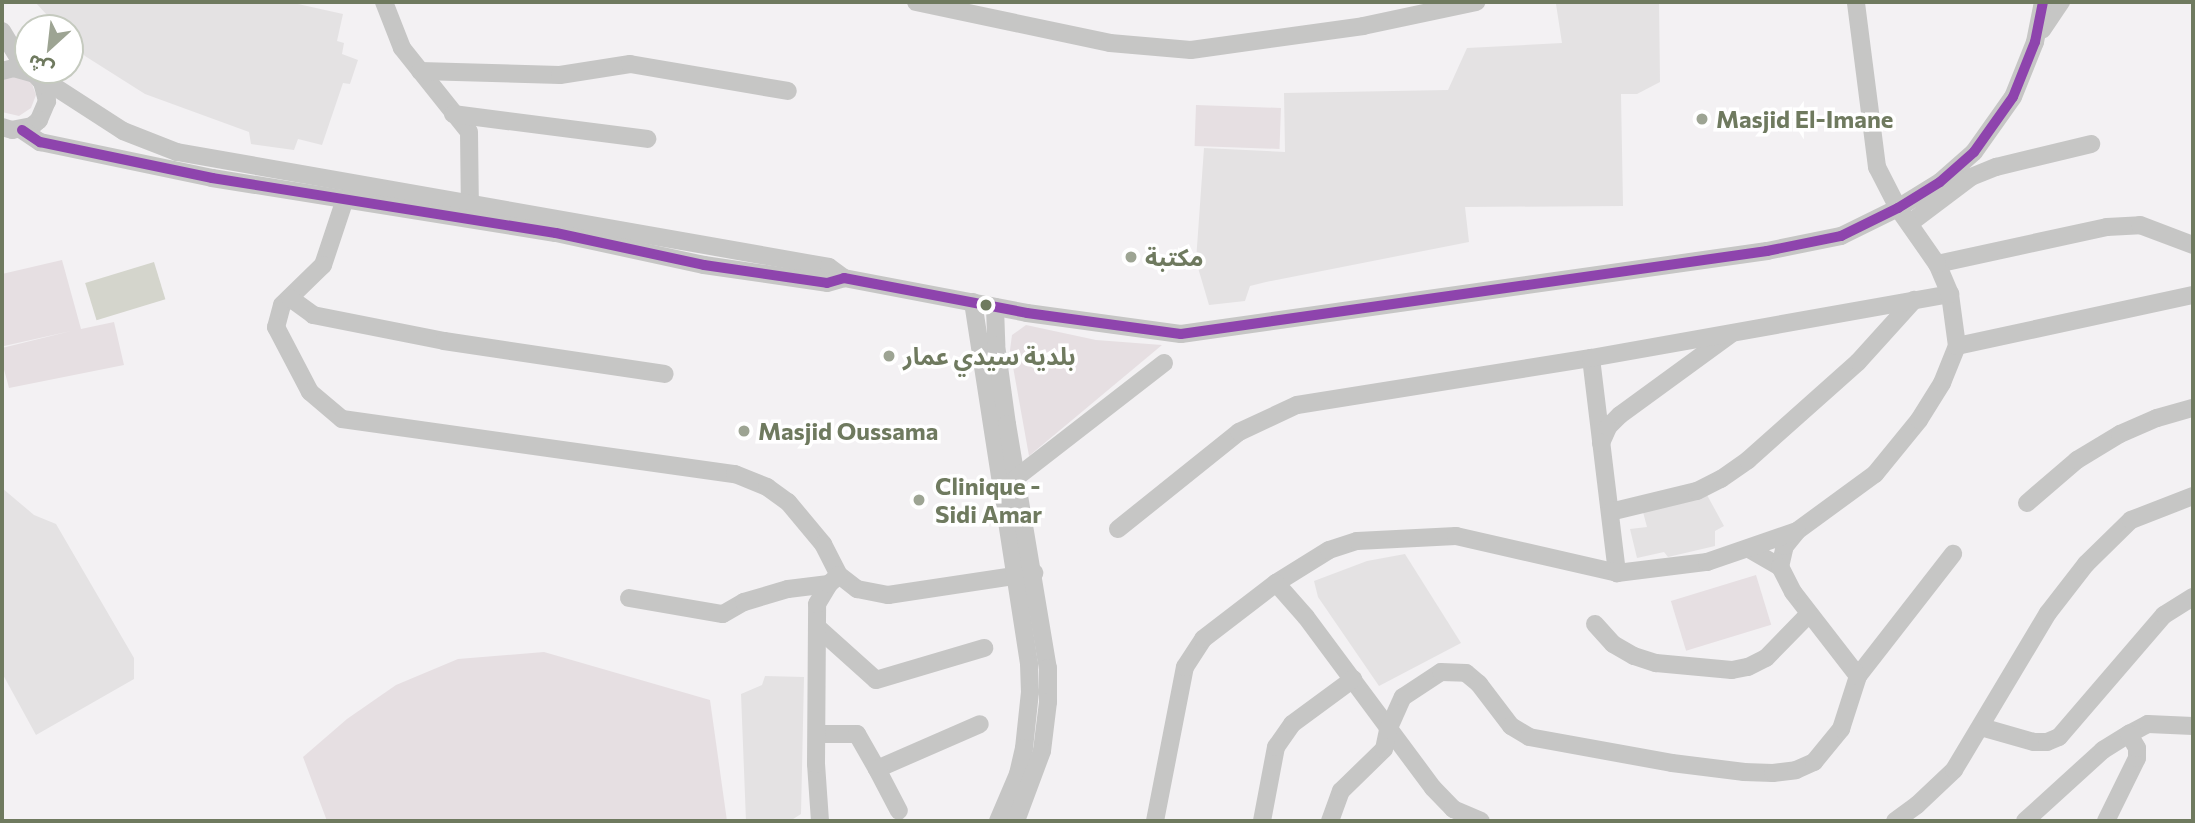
<!DOCTYPE html>
<meta charset="utf-8">
<style>
body{margin:0}
#map{position:relative;width:2195px;height:823px;overflow:hidden;background:#f3f1f3;font-family:Commissioner,"Noto Sans Arabic",sans-serif}
div>[style]{position:absolute}
.built>*{inset:0;background:#e4e2e3}
.green>*{inset:0;background:#e6dfe2;transform-origin:0 0}
.water>*{inset:0;background:#d4d5cc;transform-origin:0 0}
.minor>*{height:18px;margin:-9px;padding:0 9px;transform-origin:9px;border-radius:9px;background:#c6c6c5}
.bus-1>*{height:10px;margin:-5px;padding:0 5px;transform-origin:5px;border-radius:5px;background:#8e44ad}
.dots>*{width:19px;height:19px;translate:-50% -50%;box-sizing:border-box;border:4px solid #fff;border-radius:50%}
span{translate:-50% -50%;white-space:nowrap;text-align:center;line-height:1.15;-webkit-text-stroke:7px #fff;paint-order:stroke}
.poi-label{font-size:24px;color:#6f7a5f;font-weight:700}
.left{translate:0 -50%;text-align:left}
.frame{position:absolute;inset:0;border:4px solid #6f7a5f;pointer-events:none}
.north{position:absolute;left:14px;top:14px;width:70px;height:70px;box-sizing:border-box;background:#fff;border:2px solid #c5cabf;border-radius:50%;rotate:207deg;font-size:19px;font-weight:700;line-height:28px;text-align:center;color:#6f7a5f}
.north::after{content:'';display:block;margin:auto;width:24px;height:32px;background:#9da493;clip-path:polygon(50% 0,100% 100%,50% 72%,0 100%)}
</style>
<div id="map">
<div class="built">
<div style="clip-path:polygon(35px 2px,289px 2px,343px 14px,337px 41px,344px 43px,342px 54px,358px 60px,350px 84px,343px 83px,322px 145px,298px 139px,294px 150px,251px 144px,249px 132px,145px 94px,85px 56px,70px 40px,70px 28px,59px 28px)"></div>
<div style="clip-path:polygon(1575px 2px,1659px 2px,1660px 82px,1637px 94px,1621px 94px,1623px 206px,1465px 207px,1469px 242px,1266px 282px,1250px 286px,1245px 301px,1209px 305px,1196px 261px,1204px 148px,1285px 152px,1284px 93px,1448px 90px,1467px 48px,1562px 43px,1556px 4px)"></div>
<div style="clip-path:polygon(2px 488px,34px 515px,56px 524px,134px 658px,134px 679px,36px 735px,2px 673px)"></div>
<div style="clip-path:polygon(1707px 495px,1724px 526px,1715px 531px,1715px 546px,1668px 557px,1664px 552px,1637px 558px,1630px 529px,1647px 527px,1643px 512px)"></div>
<div style="clip-path:polygon(1405px 554px,1461px 643px,1379px 686px,1318px 597px,1314px 581px,1367px 561px)"></div>
<div style="clip-path:polygon(765px 676px,804px 677px,801px 814px,790px 821px,746px 821px,741px 694px,762px 685px)"></div>
</div>
<div class="green">
<div style="clip-path:polygon(12px 73px,31px 81px,36px 95px,31px 108px,19px 116px,2px 112px,2px 77px)"></div>
<div style="left:1196px;top:105px;width:85px;height:41px;rotate:2deg"></div>
<div style="clip-path:polygon(62px 260px,81px 329px,114px 322px,124px 365px,9px 388px,2px 362px,2px 348px,71px 331px,4px 346px,2px 274px)"></div>
<div style="clip-path:polygon(1026px 325px,1096px 340px,1162px 345px,1029px 456px,1010px 350px,1012px 335px)"></div>
<div style="left:1756px;top:575px;width:52px;height:89px;rotate:73deg"></div>
<div style="clip-path:polygon(544px 652px,710px 700px,727px 821px,327px 821px,303px 757px,347px 719px,396px 685px,458px 659px)"></div>
</div>
<div class="water">
<div style="left:154px;top:262px;width:39px;height:72px;rotate:73deg"></div>
</div>
<div class="minor">
<div style="left:384px;top:2px;width:49px;rotate:68.6deg"></div>
<div style="left:402px;top:48px;width:107px;rotate:51.4deg"></div>
<div style="left:469px;top:132px;width:80px;rotate:89.3deg"></div>
<div style="left:916px;top:2px;width:198px;rotate:11.9deg"></div>
<div style="left:1110px;top:43px;width:81px;rotate:4.9deg"></div>
<div style="left:1191px;top:50px;width:174px;rotate:-7.9deg"></div>
<div style="left:1363px;top:26px;width:116px;rotate:-12deg"></div>
<div style="left:2042px;top:30px;width:34px;rotate:-56deg"></div>
<div style="left:2px;top:31px;width:44px;rotate:58.8deg"></div>
<div style="left:2px;top:71px;width:12px;rotate:-14deg"></div>
<div style="left:14px;top:68px;width:22px;rotate:16deg"></div>
<div style="left:35px;top:74px;width:11px;rotate:49deg"></div>
<div style="left:42px;top:82px;width:20px;rotate:75deg"></div>
<div style="left:47px;top:101px;width:21px;rotate:113deg"></div>
<div style="left:39px;top:120px;width:9px;rotate:139deg"></div>
<div style="left:32px;top:126px;width:20px;rotate:169deg"></div>
<div style="left:12px;top:130px;width:10px;rotate:-163deg"></div>
<div style="left:420px;top:71px;width:140px;rotate:1.6deg"></div>
<div style="left:560px;top:75px;width:71px;rotate:-8.9deg"></div>
<div style="left:630px;top:64px;width:160px;rotate:9.7deg"></div>
<div style="left:35px;top:74px;width:105px;rotate:32.9deg"></div>
<div style="left:123px;top:131px;width:58px;rotate:21.3deg"></div>
<div style="left:177px;top:152px;width:662px;rotate:10deg"></div>
<div style="left:829px;top:267px;width:19px;rotate:36deg"></div>
<div style="left:453px;top:114px;width:196px;rotate:7.3deg"></div>
<div style="left:22px;top:130px;width:22px;rotate:34deg"></div>
<div style="left:40px;top:142px;width:176px;rotate:11.8deg"></div>
<div style="left:212px;top:178px;width:348px;rotate:9.1deg"></div>
<div style="left:556px;top:233px;width:151px;rotate:12.2deg"></div>
<div style="left:704px;top:265px;width:124px;rotate:8.3deg"></div>
<div style="left:827px;top:283px;width:18px;rotate:-16deg"></div>
<div style="left:844px;top:278px;width:186px;rotate:10.8deg"></div>
<div style="left:1027px;top:313px;width:155px;rotate:7.8deg"></div>
<div style="left:1181px;top:334px;width:592px;rotate:-8.06deg"></div>
<div style="left:1767px;top:251px;width:76px;rotate:-11.5deg"></div>
<div style="left:1841px;top:236px;width:64px;rotate:-26.2deg"></div>
<div style="left:1898px;top:208px;width:49px;rotate:-31.8deg"></div>
<div style="left:1940px;top:182px;width:45px;rotate:-41.4deg"></div>
<div style="left:1974px;top:152px;width:67px;rotate:-54.7deg"></div>
<div style="left:2013px;top:97px;width:59px;rotate:-68.2deg"></div>
<div style="left:2035px;top:42px;width:41px;rotate:-78.7deg"></div>
<div style="left:345px;top:199px;width:70px;rotate:108.4deg"></div>
<div style="left:323px;top:265px;width:57px;rotate:135.7deg"></div>
<div style="left:282px;top:305px;width:23px;rotate:105deg"></div>
<div style="left:276px;top:327px;width:73px;rotate:62.4deg"></div>
<div style="left:310px;top:392px;width:42px;rotate:40.2deg"></div>
<div style="left:342px;top:419px;width:397px;rotate:8deg"></div>
<div style="left:735px;top:474px;width:35px;rotate:22deg"></div>
<div style="left:767px;top:487px;width:26px;rotate:36deg"></div>
<div style="left:788px;top:502px;width:55px;rotate:50.2deg"></div>
<div style="left:823px;top:544px;width:35px;rotate:63deg"></div>
<div style="left:839px;top:575px;width:23px;rotate:38deg"></div>
<div style="left:857px;top:589px;width:32px;rotate:11deg"></div>
<div style="left:888px;top:595px;width:148px;rotate:-8.6deg"></div>
<div style="left:1910px;top:223px;width:76px;rotate:-37deg"></div>
<div style="left:1971px;top:177px;width:27px;rotate:-22deg"></div>
<div style="left:1996px;top:167px;width:98px;rotate:-13.6deg"></div>
<div style="left:1937px;top:264px;width:174px;rotate:-12.3deg"></div>
<div style="left:2107px;top:227px;width:33px;rotate:-3deg"></div>
<div style="left:2140px;top:225px;width:57px;rotate:20.7deg"></div>
<div style="left:290px;top:298px;width:29px;rotate:36deg"></div>
<div style="left:313px;top:315px;width:134px;rotate:11.2deg"></div>
<div style="left:444px;top:341px;width:223px;rotate:8.5deg"></div>
<div style="left:973px;top:302px;width:366px;rotate:81.2deg"></div>
<div style="left:1029px;top:664px;width:28px;rotate:88deg"></div>
<div style="left:1030px;top:692px;width:56px;rotate:96.1deg"></div>
<div style="left:1024px;top:748px;width:27px;rotate:103deg"></div>
<div style="left:1018px;top:774px;width:51px;rotate:113.1deg"></div>
<div style="left:995px;top:307px;width:38px;rotate:88deg"></div>
<div style="left:996px;top:345px;width:80px;rotate:82.1deg"></div>
<div style="left:1007px;top:424px;width:247px;rotate:80.5deg"></div>
<div style="left:1048px;top:668px;width:34px;rotate:90deg"></div>
<div style="left:1048px;top:702px;width:49px;rotate:97deg"></div>
<div style="left:1042px;top:751px;width:75px;rotate:110.4deg"></div>
<div style="left:1957px;top:346px;width:241px;rotate:-12.2deg"></div>
<div style="left:1591px;top:358px;width:217px;rotate:83.1deg"></div>
<div style="left:1601px;top:443px;width:17px;rotate:-66deg"></div>
<div style="left:1608px;top:427px;width:17px;rotate:-45deg"></div>
<div style="left:1620px;top:415px;width:137px;rotate:-36.1deg"></div>
<div style="left:1017px;top:477px;width:186px;rotate:-37.8deg"></div>
<div style="left:2027px;top:503px;width:66px;rotate:-40.7deg"></div>
<div style="left:2077px;top:460px;width:50px;rotate:-31.2deg"></div>
<div style="left:2120px;top:434px;width:40px;rotate:-23.4deg"></div>
<div style="left:2157px;top:418px;width:37px;rotate:-16deg"></div>
<div style="left:1610px;top:512px;width:89px;rotate:-13.6deg"></div>
<div style="left:1697px;top:491px;width:27px;rotate:-27deg"></div>
<div style="left:1721px;top:479px;width:33px;rotate:-35deg"></div>
<div style="left:1748px;top:460px;width:147px;rotate:-41.7deg"></div>
<div style="left:1858px;top:362px;width:84px;rotate:-47.9deg"></div>
<div style="left:1118px;top:529px;width:155px;rotate:-38.7deg"></div>
<div style="left:1239px;top:432px;width:64px;rotate:-25deg"></div>
<div style="left:1297px;top:405px;width:298px;rotate:-9.1deg"></div>
<div style="left:1591px;top:358px;width:365px;rotate:-10.1deg"></div>
<div style="left:1749px;top:549px;width:36px;rotate:30deg"></div>
<div style="left:1780px;top:567px;width:22px;rotate:-77deg"></div>
<div style="left:1785px;top:546px;width:19px;rotate:-51deg"></div>
<div style="left:1797px;top:531px;width:97px;rotate:-36.2deg"></div>
<div style="left:1875px;top:474px;width:70px;rotate:-50.8deg"></div>
<div style="left:1919px;top:420px;width:44px;rotate:-58.1deg"></div>
<div style="left:1942px;top:383px;width:40px;rotate:-68deg"></div>
<div style="left:1957px;top:346px;width:52px;rotate:-97.7deg"></div>
<div style="left:1950px;top:294px;width:33px;rotate:-113deg"></div>
<div style="left:1937px;top:264px;width:68px;rotate:-124.9deg"></div>
<div style="left:1898px;top:208px;width:46px;rotate:-117.1deg"></div>
<div style="left:1877px;top:167px;width:166px;rotate:-97.3deg"></div>
<div style="left:1276px;top:583px;width:62px;rotate:-31.9deg"></div>
<div style="left:1329px;top:550px;width:29px;rotate:-18deg"></div>
<div style="left:1357px;top:541px;width:99px;rotate:-2.9deg"></div>
<div style="left:1456px;top:536px;width:165px;rotate:12.9deg"></div>
<div style="left:1617px;top:573px;width:91px;rotate:-7deg"></div>
<div style="left:1707px;top:562px;width:95px;rotate:-19deg"></div>
<div style="left:629px;top:598px;width:95px;rotate:9.7deg"></div>
<div style="left:723px;top:614px;width:24px;rotate:-30deg"></div>
<div style="left:744px;top:602px;width:46px;rotate:-16.5deg"></div>
<div style="left:788px;top:589px;width:41px;rotate:-7deg"></div>
<div style="left:1595px;top:624px;width:27px;rotate:48deg"></div>
<div style="left:1613px;top:644px;width:24px;rotate:30deg"></div>
<div style="left:1634px;top:656px;width:23px;rotate:18deg"></div>
<div style="left:1656px;top:663px;width:76px;rotate:5.3deg"></div>
<div style="left:1732px;top:670px;width:16px;rotate:-11deg"></div>
<div style="left:1748px;top:667px;width:20px;rotate:-27deg"></div>
<div style="left:1766px;top:658px;width:62px;rotate:-45.7deg"></div>
<div style="left:817px;top:627px;width:79px;rotate:41.9deg"></div>
<div style="left:876px;top:680px;width:113px;rotate:-16.5deg"></div>
<div style="left:1858px;top:676px;width:155px;rotate:-52.1deg"></div>
<div style="left:1981px;top:727px;width:55px;rotate:15.8deg"></div>
<div style="left:2034px;top:742px;width:13px"></div>
<div style="left:2047px;top:742px;width:13px;rotate:-23deg"></div>
<div style="left:2059px;top:737px;width:161px;rotate:-49.3deg"></div>
<div style="left:2164px;top:615px;width:34px;rotate:-32deg"></div>
<div style="left:817px;top:734px;width:40px"></div>
<div style="left:857px;top:734px;width:40px;rotate:60.3deg"></div>
<div style="left:877px;top:769px;width:112px;rotate:-23.6deg"></div>
<div style="left:877px;top:769px;width:47px;rotate:62.4deg"></div>
<div style="left:820px;top:821px;width:57px;rotate:-94deg"></div>
<div style="left:816px;top:764px;width:160px;rotate:-89.6deg"></div>
<div style="left:817px;top:604px;width:23px;rotate:-59deg"></div>
<div style="left:829px;top:584px;width:13px;rotate:-42deg"></div>
<div style="left:1155px;top:821px;width:157px;rotate:-79deg"></div>
<div style="left:1185px;top:667px;width:33px;rotate:-57deg"></div>
<div style="left:1203px;top:639px;width:92px;rotate:-37.5deg"></div>
<div style="left:1276px;top:583px;width:45px;rotate:48.6deg"></div>
<div style="left:1306px;top:617px;width:213px;rotate:53.4deg"></div>
<div style="left:1433px;top:788px;width:29px;rotate:46deg"></div>
<div style="left:1453px;top:809px;width:30px;rotate:23deg"></div>
<div style="left:1262px;top:821px;width:75px;rotate:-79.3deg"></div>
<div style="left:1276px;top:747px;width:28px;rotate:-55deg"></div>
<div style="left:1292px;top:724px;width:76px;rotate:-36.4deg"></div>
<div style="left:1330px;top:821px;width:32px;rotate:-70deg"></div>
<div style="left:1341px;top:791px;width:60px;rotate:-44.3deg"></div>
<div style="left:1384px;top:749px;width:19px;rotate:-78deg"></div>
<div style="left:1388px;top:730px;width:36px;rotate:-66deg"></div>
<div style="left:1403px;top:697px;width:45px;rotate:-33.3deg"></div>
<div style="left:1441px;top:672px;width:25px;rotate:2deg"></div>
<div style="left:1466px;top:673px;width:17px;rotate:40deg"></div>
<div style="left:1479px;top:684px;width:53px;rotate:52.7deg"></div>
<div style="left:1511px;top:726px;width:21px;rotate:31deg"></div>
<div style="left:1529px;top:737px;width:145px;rotate:10.3deg"></div>
<div style="left:1672px;top:763px;width:73px;rotate:7.1deg"></div>
<div style="left:1744px;top:772px;width:29px;rotate:2deg"></div>
<div style="left:1773px;top:773px;width:23px;rotate:-7deg"></div>
<div style="left:1796px;top:770px;width:20px;rotate:-24deg"></div>
<div style="left:1814px;top:762px;width:43px;rotate:-50.7deg"></div>
<div style="left:1841px;top:729px;width:56px;rotate:-72.2deg"></div>
<div style="left:1858px;top:676px;width:106px;rotate:-127.7deg"></div>
<div style="left:1793px;top:592px;width:28px;rotate:-117deg"></div>
<div style="left:1895px;top:821px;width:27px;rotate:-36deg"></div>
<div style="left:1917px;top:805px;width:51px;rotate:-43.4deg"></div>
<div style="left:1954px;top:770px;width:183px;rotate:-59.1deg"></div>
<div style="left:2048px;top:613px;width:62px;rotate:-52.2deg"></div>
<div style="left:2086px;top:564px;width:63px;rotate:-44.4deg"></div>
<div style="left:2131px;top:520px;width:66px;rotate:-21.2deg"></div>
<div style="left:2025px;top:821px;width:105px;rotate:-42.3deg"></div>
<div style="left:2103px;top:750px;width:31px;rotate:-32deg"></div>
<div style="left:2129px;top:734px;width:21px;rotate:-28deg"></div>
<div style="left:2148px;top:724px;width:45px;rotate:2.5deg"></div>
<div style="left:2106px;top:821px;width:70px;rotate:-63.8deg"></div>
<div style="left:2137px;top:758px;width:10px;rotate:-90deg"></div>
<div style="left:2137px;top:748px;width:16px;rotate:-120deg"></div>
</div>
<div class="bus-1">
<div style="left:22px;top:130px;width:22px;rotate:34deg"></div>
<div style="left:40px;top:142px;width:176px;rotate:11.8deg"></div>
<div style="left:212px;top:178px;width:348px;rotate:9.1deg"></div>
<div style="left:556px;top:233px;width:151px;rotate:12.2deg"></div>
<div style="left:704px;top:265px;width:124px;rotate:8.3deg"></div>
<div style="left:827px;top:283px;width:18px;rotate:-16deg"></div>
<div style="left:844px;top:278px;width:186px;rotate:10.8deg"></div>
<div style="left:1027px;top:313px;width:155px;rotate:7.8deg"></div>
<div style="left:1181px;top:334px;width:592px;rotate:-8.06deg"></div>
<div style="left:1767px;top:251px;width:76px;rotate:-11.5deg"></div>
<div style="left:1841px;top:236px;width:64px;rotate:-26.2deg"></div>
<div style="left:1898px;top:208px;width:49px;rotate:-31.8deg"></div>
<div style="left:1940px;top:182px;width:45px;rotate:-41.4deg"></div>
<div style="left:1974px;top:152px;width:67px;rotate:-54.7deg"></div>
<div style="left:2013px;top:97px;width:59px;rotate:-68.2deg"></div>
<div style="left:2035px;top:42px;width:41px;rotate:-78.7deg"></div>
</div>
<div class="dots">
<div style="left:1702px;top:119px;background:#9da493"></div>
<div style="left:1131px;top:257px;background:#9da493"></div>
<div style="left:986px;top:305px;background:#6f7a5f"></div>
<div style="left:889px;top:356px;background:#9da493"></div>
<div style="left:744px;top:431px;background:#9da493"></div>
<div style="left:919px;top:500px;background:#9da493"></div>
</div>
<div class="poi-label">
<span class="left" style="left:1716px;top:119px">Masjid El-Imane</span>
<span class="left" style="left:1145px;top:257px">مكتبة</span>
<span class="left" style="left:903px;top:356px">بلدية سيدي عمار</span>
<span class="left" style="left:758px;top:431px">Masjid Oussama</span>
<span class="left" style="left:935px;top:500px">Clinique -<br>Sidi Amar</span>
</div>
<div class="frame"></div>
<div class="north">ش</div>
</div>
